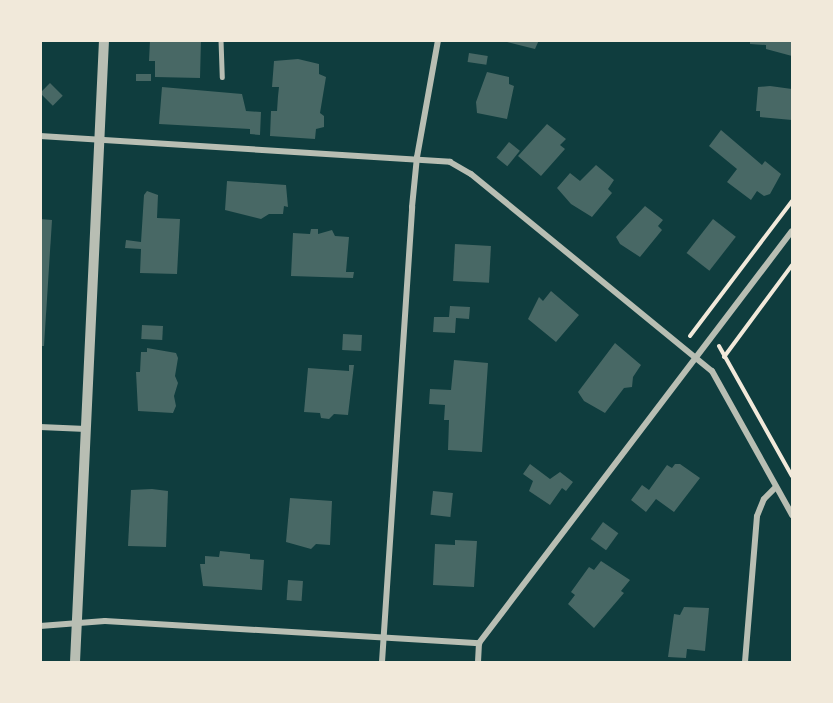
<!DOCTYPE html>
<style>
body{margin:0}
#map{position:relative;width:833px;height:703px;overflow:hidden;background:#0f3d3e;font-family:Overpass,sans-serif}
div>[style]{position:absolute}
.building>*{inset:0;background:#486865;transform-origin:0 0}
.path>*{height:4px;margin:-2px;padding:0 2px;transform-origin:2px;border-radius:2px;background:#f1e9da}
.service>*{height:4.5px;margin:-2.25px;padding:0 2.25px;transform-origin:2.25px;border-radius:2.25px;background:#b8beb3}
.minor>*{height:6px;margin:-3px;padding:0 3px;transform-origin:3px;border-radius:3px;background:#b8beb3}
.tertiary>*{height:10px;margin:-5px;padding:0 5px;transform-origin:5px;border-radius:5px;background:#b8beb3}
span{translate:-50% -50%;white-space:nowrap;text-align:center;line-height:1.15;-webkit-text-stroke:4.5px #f1e9da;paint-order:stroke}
.frame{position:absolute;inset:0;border:42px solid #f1e9da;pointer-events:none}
</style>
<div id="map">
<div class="building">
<div style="clip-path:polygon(150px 40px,201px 40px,200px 78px,155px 77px,155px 61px,149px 61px)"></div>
<div style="clip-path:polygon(499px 40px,539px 40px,535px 49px)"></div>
<div style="clip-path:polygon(750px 40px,792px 40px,792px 56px,766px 49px,766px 45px,750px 44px)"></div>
<div style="left:469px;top:53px;width:19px;height:9px;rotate:9deg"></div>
<div style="clip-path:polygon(298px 59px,319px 64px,319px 74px,326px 77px,320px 113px,324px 116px,324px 127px,316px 129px,315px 139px,270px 136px,271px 111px,277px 111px,278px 96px,279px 87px,272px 87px,274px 61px)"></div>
<div style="clip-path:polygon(487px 72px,509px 77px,509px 84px,514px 86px,507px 119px,477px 113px,476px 102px)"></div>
<div style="left:151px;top:74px;width:7px;height:15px;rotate:90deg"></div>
<div style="left:50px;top:83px;width:18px;height:14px;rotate:45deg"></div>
<div style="clip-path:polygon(770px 86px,792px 89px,792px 120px,760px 117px,760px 111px,756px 111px,758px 87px)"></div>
<div style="clip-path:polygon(162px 87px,242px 94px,246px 111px,261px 112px,260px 135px,250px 134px,250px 129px,159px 124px)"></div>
<div style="clip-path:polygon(547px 124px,566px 139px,560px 145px,565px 149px,541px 176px,518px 156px)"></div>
<div style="clip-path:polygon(721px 130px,762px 165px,765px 161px,781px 174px,770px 194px,764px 196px,757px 191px,751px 200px,727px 182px,737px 169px,709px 146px)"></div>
<div style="left:509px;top:142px;width:14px;height:20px;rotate:39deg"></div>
<div style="clip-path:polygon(596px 165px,614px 180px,608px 189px,612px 193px,592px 217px,571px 204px,557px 188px,570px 173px,580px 181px)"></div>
<div style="clip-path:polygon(227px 181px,286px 185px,288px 207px,284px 206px,283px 214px,269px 214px,261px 219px,225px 210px)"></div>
<div style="clip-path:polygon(147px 191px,158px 195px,157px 218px,180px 219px,177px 274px,140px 273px,141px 249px,125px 248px,126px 240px,141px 242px,144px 195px)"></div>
<div style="clip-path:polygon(645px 206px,663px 220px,658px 226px,662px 230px,640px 257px,620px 244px,616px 237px)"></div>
<div style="clip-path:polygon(40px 219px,52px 220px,44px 346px,40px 346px)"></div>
<div style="left:713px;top:219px;width:29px;height:43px;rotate:38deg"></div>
<div style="clip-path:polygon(311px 229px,318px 229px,318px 234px,332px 230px,335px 236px,349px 237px,346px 272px,354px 272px,353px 278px,291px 276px,293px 233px,310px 234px)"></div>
<div style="left:455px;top:244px;width:36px;height:37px;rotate:3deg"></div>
<div style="clip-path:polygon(551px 291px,579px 315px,556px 342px,528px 319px,539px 297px,543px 301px)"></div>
<div style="clip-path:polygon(450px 306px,470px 307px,469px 319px,456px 318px,455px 333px,433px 332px,434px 317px,449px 317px)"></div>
<div style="left:142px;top:325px;width:21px;height:14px;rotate:3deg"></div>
<div style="left:343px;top:334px;width:19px;height:16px;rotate:3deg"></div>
<div style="clip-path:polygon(615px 343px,641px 365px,633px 377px,632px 387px,624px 388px,605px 413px,584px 401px,578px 392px)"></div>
<div style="clip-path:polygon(147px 348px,176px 353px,178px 358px,175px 376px,178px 383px,174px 396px,176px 406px,173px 413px,138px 411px,136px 372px,140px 372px,141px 352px,147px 352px)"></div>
<div style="clip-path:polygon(454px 360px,488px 363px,482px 452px,448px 450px,449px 420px,444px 420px,445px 405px,429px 404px,430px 389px,451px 390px)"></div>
<div style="clip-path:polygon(349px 365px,354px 365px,348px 415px,334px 414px,329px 419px,321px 418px,320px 413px,304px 412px,308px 368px,349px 371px)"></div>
<div style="clip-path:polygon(530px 464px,550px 479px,560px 472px,573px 482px,566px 491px,562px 488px,550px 505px,529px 491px,533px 481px,523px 474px)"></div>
<div style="clip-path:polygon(675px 464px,680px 464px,700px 478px,674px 512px,656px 499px,646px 512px,631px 500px,642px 485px,649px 490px,667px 465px,672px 468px)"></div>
<div style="clip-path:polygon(152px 489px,168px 491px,166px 547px,128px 546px,131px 490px)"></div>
<div style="left:433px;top:491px;width:20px;height:24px;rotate:6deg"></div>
<div style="clip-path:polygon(290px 498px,332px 501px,330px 545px,316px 544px,311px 549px,286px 542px)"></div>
<div style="left:603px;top:522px;width:19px;height:21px;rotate:36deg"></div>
<div style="clip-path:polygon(455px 540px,477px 541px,474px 587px,433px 585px,435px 544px,455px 545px)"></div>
<div style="clip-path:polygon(220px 551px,250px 554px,250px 559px,264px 560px,262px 590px,203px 586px,200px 564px,205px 564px,205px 556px,219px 557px)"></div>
<div style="clip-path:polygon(601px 561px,630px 580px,621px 591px,624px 593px,594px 628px,568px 604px,575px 595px,571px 592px,589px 567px,594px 570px)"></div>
<div style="left:288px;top:580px;width:15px;height:20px;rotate:4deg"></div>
<div style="clip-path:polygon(684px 607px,709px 608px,705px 651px,687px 649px,686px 658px,668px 657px,674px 614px,680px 615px)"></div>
</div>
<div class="path">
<div style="left:690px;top:336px;width:169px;rotate:-52.9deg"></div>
<div style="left:719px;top:346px;width:149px;rotate:60.7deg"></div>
<div style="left:724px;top:357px;width:114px;rotate:-53.5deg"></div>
</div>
<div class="service">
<div style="left:221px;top:40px;width:37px;rotate:88deg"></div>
</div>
<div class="minor">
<div style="left:40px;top:136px;width:411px;rotate:3.6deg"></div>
<div style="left:450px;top:162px;width:24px;rotate:30deg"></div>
<div style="left:471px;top:174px;width:311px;rotate:39.3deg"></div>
<div style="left:712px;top:371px;width:165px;rotate:60.9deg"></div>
<div style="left:40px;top:427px;width:46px;rotate:2.5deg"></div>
<div style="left:40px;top:626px;width:65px;rotate:-4.4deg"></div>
<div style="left:105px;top:621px;width:375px;rotate:3.4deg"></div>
<div style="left:479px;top:643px;width:517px;rotate:-52.78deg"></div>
<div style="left:382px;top:662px;width:456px;rotate:-86.2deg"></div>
<div style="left:412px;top:207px;width:50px;rotate:-84.3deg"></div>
<div style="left:417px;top:157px;width:119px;rotate:-79.8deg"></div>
<div style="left:478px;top:662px;width:19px;rotate:-87deg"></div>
<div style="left:745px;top:662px;width:146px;rotate:-85.3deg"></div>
<div style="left:757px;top:516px;width:18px;rotate:-68deg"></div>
<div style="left:764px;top:499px;width:17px;rotate:-45deg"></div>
</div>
<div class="tertiary">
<div style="left:75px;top:662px;width:623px;rotate:-87.33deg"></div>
</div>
<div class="frame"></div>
</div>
